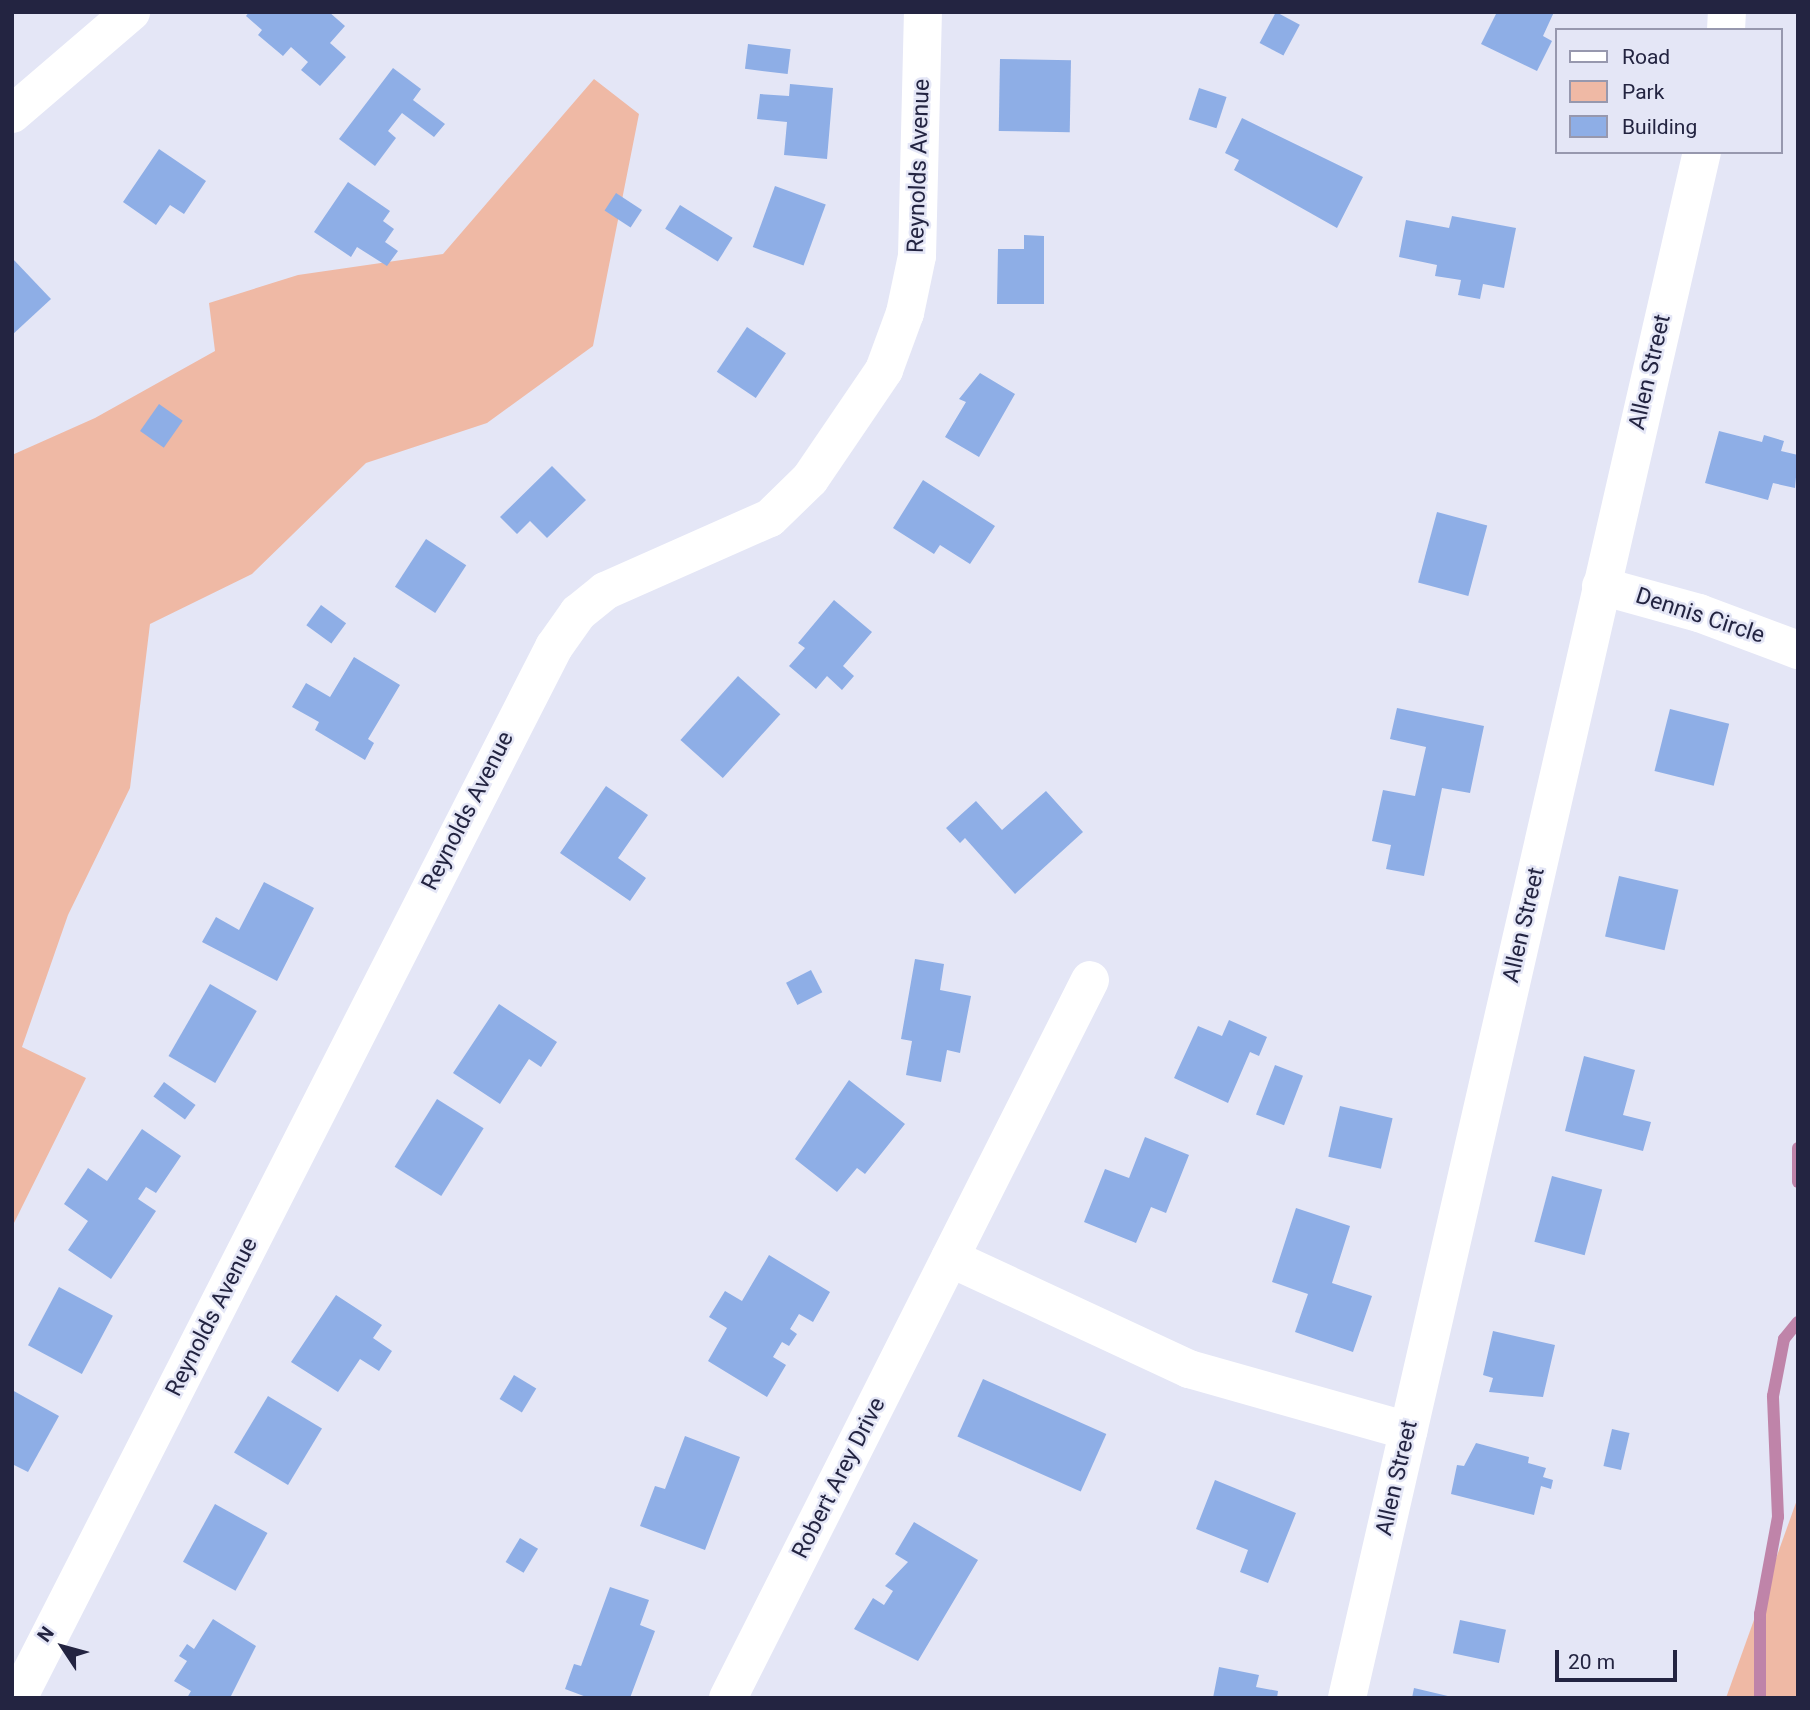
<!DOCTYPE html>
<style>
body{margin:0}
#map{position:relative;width:1810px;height:1710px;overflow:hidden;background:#e4e6f6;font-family:Roboto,sans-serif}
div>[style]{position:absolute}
.green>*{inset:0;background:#efb9a5}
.stream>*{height:12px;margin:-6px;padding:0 6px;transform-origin:6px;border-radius:6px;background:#bf84a9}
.building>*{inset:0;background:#8eaee6;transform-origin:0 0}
.street>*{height:38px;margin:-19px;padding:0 19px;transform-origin:19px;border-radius:19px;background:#fff}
.secondary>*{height:38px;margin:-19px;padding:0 19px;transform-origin:19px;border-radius:19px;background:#fff}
span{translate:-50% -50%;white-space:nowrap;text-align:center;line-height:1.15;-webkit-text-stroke:5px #e4e6f6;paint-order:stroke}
.street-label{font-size:23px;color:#232441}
.frame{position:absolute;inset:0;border:14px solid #232441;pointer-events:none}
.legend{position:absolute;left:1555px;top:28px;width:228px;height:126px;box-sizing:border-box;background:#e4e6f6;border:2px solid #9798ae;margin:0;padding:9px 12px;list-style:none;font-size:21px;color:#232441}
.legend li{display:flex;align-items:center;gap:14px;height:35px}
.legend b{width:35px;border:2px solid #9798ae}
.north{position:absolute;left:28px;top:1612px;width:70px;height:70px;-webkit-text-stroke:5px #e4e6f6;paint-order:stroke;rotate:306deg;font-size:19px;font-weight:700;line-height:28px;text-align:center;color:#232441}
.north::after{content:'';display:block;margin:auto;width:24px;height:32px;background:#232441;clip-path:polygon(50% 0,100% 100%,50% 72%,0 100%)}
.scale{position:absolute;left:1555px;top:1650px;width:122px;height:32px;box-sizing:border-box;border:4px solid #232441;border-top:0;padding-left:9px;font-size:21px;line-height:24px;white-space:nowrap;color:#232441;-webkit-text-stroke:5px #e4e6f6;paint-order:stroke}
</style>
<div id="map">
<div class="green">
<div style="clip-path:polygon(594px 79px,639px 114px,593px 346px,487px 423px,366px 463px,252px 574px,150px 624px,130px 788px,68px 915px,22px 1047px,86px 1078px,12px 1227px,12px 455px,95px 418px,215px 351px,209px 303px,298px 275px,443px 254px)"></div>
<div style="clip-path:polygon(1798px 1497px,1798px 1698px,1726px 1698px)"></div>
</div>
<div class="stream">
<div style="left:1798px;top:1148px;width:34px;rotate:90deg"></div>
<div style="left:1760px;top:1698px;width:84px;rotate:-90deg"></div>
<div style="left:1760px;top:1614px;width:99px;rotate:-79.5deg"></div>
<div style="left:1778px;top:1517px;width:121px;rotate:-92.4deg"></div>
<div style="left:1773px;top:1396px;width:58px;rotate:-79.1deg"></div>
<div style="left:1784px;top:1339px;width:22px;rotate:-51deg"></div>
</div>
<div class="building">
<div style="clip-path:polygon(249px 12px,329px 12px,345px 26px,330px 43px,346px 57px,320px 86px,301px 70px,308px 62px,291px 47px,283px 56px,258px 35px,262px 30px,246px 16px)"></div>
<div style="left:1276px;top:12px;width:27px;height:35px;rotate:28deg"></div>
<div style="clip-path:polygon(1497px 12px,1554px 12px,1543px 36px,1552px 41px,1537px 71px,1481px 44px)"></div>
<div style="left:748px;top:44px;width:43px;height:25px;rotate:7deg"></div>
<div style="left:1000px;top:59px;width:71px;height:72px;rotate:1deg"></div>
<div style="clip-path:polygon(393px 68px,421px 89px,413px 100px,445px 124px,434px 137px,402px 113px,388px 131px,396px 138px,375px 166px,339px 139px)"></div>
<div style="clip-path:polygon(790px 84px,833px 88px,827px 159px,784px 155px,787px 122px,757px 119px,760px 94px,789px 96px)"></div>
<div style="left:1199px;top:88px;width:29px;height:33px;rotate:18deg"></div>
<div style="clip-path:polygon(1242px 118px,1363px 177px,1337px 228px,1234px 170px,1239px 160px,1225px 153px)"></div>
<div style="clip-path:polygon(159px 149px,206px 181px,184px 214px,170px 205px,156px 225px,123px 202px)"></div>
<div style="clip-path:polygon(348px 182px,390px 211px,383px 221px,394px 229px,385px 242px,398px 251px,387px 266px,357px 247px,351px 257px,314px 232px)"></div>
<div style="left:775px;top:186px;width:54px;height:65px;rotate:20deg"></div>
<div style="left:616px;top:193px;width:31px;height:21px;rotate:33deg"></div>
<div style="left:680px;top:205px;width:62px;height:28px;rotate:32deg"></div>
<div style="clip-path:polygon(1452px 216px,1516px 228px,1504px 288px,1483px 284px,1480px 299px,1458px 295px,1461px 280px,1435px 276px,1437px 265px,1399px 257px,1406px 220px,1449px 228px)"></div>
<div style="clip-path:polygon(1024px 235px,1044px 236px,1044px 304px,997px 304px,998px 249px,1024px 249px)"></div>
<div style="clip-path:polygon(12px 258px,51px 299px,12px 335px)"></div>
<div style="left:747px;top:327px;width:47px;height:54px;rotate:34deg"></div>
<div style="clip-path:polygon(980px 373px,1015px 394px,979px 457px,945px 437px,966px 402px,959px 399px)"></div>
<div style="left:159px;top:404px;width:29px;height:33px;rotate:35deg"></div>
<div style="clip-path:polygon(1719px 431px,1762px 442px,1764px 435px,1784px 441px,1781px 451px,1798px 455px,1795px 488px,1773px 483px,1768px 500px,1705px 483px)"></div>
<div style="clip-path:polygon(552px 466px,586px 500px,547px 538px,530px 521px,517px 534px,500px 517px)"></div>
<div style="clip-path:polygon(923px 480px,995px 526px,970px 564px,940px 545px,934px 554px,893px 528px)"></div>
<div style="left:1437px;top:512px;width:52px;height:73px;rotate:15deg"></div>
<div style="left:426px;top:539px;width:48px;height:57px;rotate:33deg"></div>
<div style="clip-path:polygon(834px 600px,872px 632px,843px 666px,854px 676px,842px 690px,827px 676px,816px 689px,789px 666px,805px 648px,798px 643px)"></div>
<div style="left:321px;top:605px;width:31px;height:25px;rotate:36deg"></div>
<div style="clip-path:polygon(354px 657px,400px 685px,368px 739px,374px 743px,365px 760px,315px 730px,319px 722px,292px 707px,306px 683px,330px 697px)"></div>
<div style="left:738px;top:676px;width:57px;height:86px;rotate:42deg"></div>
<div style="clip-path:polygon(1397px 708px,1484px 726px,1470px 793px,1442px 788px,1424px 876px,1386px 869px,1391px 845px,1372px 841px,1383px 790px,1415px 796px,1426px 747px,1390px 739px)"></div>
<div style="left:1670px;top:709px;width:61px;height:64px;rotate:14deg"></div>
<div style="clip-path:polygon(606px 786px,648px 815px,618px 858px,646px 878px,630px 901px,560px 853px)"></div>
<div style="clip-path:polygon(1046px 791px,1083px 832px,1015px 894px,965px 838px,960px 843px,946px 828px,976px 801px,1002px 830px)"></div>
<div style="left:1619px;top:876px;width:61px;height:62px;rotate:13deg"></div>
<div style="clip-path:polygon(264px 882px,314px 908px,277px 981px,202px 942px,216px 917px,239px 930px)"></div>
<div style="clip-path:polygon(915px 959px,944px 964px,940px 990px,971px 996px,960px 1053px,947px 1050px,941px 1082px,906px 1075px,912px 1041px,901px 1039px)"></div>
<div style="left:811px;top:970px;width:25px;height:28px;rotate:63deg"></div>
<div style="left:210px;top:984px;width:54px;height:83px;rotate:30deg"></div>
<div style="clip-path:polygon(499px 1004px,557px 1042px,541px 1067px,529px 1059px,500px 1104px,453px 1073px)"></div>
<div style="clip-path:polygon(1229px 1020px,1267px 1037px,1259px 1056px,1250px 1052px,1228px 1103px,1174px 1078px,1198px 1026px,1222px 1036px)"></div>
<div style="clip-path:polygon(1584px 1056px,1635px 1070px,1623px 1115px,1651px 1122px,1643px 1151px,1565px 1131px)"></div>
<div style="left:1275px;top:1065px;width:30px;height:53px;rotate:21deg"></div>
<div style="clip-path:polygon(849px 1080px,905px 1124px,865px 1174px,857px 1168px,837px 1192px,795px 1159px)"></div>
<div style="left:164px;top:1082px;width:39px;height:18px;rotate:36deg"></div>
<div style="left:437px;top:1099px;width:55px;height:80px;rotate:32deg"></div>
<div style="left:1340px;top:1106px;width:54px;height:52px;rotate:13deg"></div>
<div style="clip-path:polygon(142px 1129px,181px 1156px,156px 1193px,146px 1187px,138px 1199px,156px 1211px,111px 1279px,68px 1250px,88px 1221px,64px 1204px,88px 1168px,107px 1181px)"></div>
<div style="clip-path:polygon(1145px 1137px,1189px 1155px,1166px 1213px,1151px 1207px,1136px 1243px,1084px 1222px,1105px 1169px,1129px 1178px)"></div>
<div style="left:1552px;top:1176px;width:52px;height:68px;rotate:15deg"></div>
<div style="clip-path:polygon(1296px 1208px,1350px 1226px,1332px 1283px,1372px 1296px,1353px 1352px,1295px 1332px,1308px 1294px,1272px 1282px)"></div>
<div style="clip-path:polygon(769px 1255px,830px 1292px,813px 1322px,799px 1314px,790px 1329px,797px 1334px,789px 1346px,782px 1342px,773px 1357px,786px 1365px,767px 1397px,708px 1361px,727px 1328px,709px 1317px,725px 1291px,742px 1301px)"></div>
<div style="left:59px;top:1287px;width:61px;height:66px;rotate:28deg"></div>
<div style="clip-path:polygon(336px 1295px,382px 1325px,373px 1338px,392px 1351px,379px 1371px,360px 1359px,338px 1392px,291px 1362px)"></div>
<div style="clip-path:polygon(1493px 1331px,1555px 1345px,1543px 1397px,1489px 1392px,1493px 1378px,1483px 1375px)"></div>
<div style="left:514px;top:1375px;width:26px;height:28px;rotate:31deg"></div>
<div style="left:983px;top:1379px;width:135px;height:63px;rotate:24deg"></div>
<div style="clip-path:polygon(12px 1390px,59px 1416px,28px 1472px,12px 1464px)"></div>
<div style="left:268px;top:1396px;width:63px;height:66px;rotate:31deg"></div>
<div style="left:1612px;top:1429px;width:18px;height:38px;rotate:13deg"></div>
<div style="clip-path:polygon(685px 1436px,740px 1457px,705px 1550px,640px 1526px,655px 1486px,665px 1489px)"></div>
<div style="clip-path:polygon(1476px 1443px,1529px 1457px,1528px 1463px,1546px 1468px,1543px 1477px,1553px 1480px,1551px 1489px,1541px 1486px,1534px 1515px,1451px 1494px,1457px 1465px,1464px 1466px)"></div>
<div style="clip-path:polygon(1215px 1480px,1296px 1513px,1268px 1583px,1240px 1572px,1248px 1550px,1196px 1529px)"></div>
<div style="left:215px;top:1504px;width:60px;height:66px;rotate:29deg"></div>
<div style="clip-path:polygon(914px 1522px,978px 1560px,918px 1661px,854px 1629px,873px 1598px,884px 1605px,893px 1591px,885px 1586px,908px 1562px,895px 1554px)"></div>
<div style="left:520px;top:1538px;width:21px;height:28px;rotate:31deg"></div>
<div style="clip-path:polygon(610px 1587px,649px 1600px,640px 1625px,655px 1631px,630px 1698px,589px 1698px,565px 1689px,574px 1664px,581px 1666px)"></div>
<div style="clip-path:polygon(213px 1619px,256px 1646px,230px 1698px,187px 1698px,191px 1691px,174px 1681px,187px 1661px,179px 1656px,187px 1644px,194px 1649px)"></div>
<div style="left:1460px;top:1620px;width:47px;height:34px;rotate:12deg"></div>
<div style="clip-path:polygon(1219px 1667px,1259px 1675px,1256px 1687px,1278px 1691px,1277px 1698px,1213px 1698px)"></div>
<div style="clip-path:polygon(1414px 1688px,1452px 1697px,1452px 1698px,1412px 1698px)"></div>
</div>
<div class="street">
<div style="left:1601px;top:586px;width:102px;rotate:15.4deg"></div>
<div style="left:1699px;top:613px;width:106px;rotate:20.5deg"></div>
<div style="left:950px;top:1258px;width:264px;rotate:24.9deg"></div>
<div style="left:1189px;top:1369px;width:228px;rotate:15.8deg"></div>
<div style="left:18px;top:1698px;width:1180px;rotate:-62.98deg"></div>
<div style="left:554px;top:647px;width:42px;rotate:-54.8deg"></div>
<div style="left:578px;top:613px;width:35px;rotate:-39deg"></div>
<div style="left:605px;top:591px;width:180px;rotate:-23.9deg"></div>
<div style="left:770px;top:518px;width:56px;rotate:-44.3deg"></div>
<div style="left:810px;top:479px;width:132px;rotate:-55.8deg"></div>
<div style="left:884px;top:370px;width:61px;rotate:-69.8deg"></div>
<div style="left:905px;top:313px;width:58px;rotate:-78.1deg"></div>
<div style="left:917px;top:256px;width:244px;rotate:-88.6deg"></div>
<div style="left:728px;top:1698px;width:804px;rotate:-63.24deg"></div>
</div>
<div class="secondary">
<div style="left:1726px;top:30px;width:18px;rotate:-87deg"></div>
<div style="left:12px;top:114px;width:157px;rotate:-40.6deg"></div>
<div style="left:1347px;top:1698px;width:1586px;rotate:-77.07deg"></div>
</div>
<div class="street-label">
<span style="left:919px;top:166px;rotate:-88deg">Reynolds Avenue</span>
<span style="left:1650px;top:372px;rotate:-77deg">Allen Street</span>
<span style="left:1700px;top:616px;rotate:18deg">Dennis Circle</span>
<span style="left:468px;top:811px;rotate:-63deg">Reynolds Avenue</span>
<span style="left:1524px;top:925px;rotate:-77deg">Allen Street</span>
<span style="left:212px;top:1317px;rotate:-63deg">Reynolds Avenue</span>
<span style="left:839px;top:1478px;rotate:-63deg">Robert Arey Drive</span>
<span style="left:1397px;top:1478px;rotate:-77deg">Allen Street</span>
</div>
<div class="frame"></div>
<ul class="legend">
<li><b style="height:9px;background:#fff"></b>Road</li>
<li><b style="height:19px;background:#efb9a5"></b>Park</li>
<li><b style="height:19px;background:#8eaee6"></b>Building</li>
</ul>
<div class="north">N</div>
<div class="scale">20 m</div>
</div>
